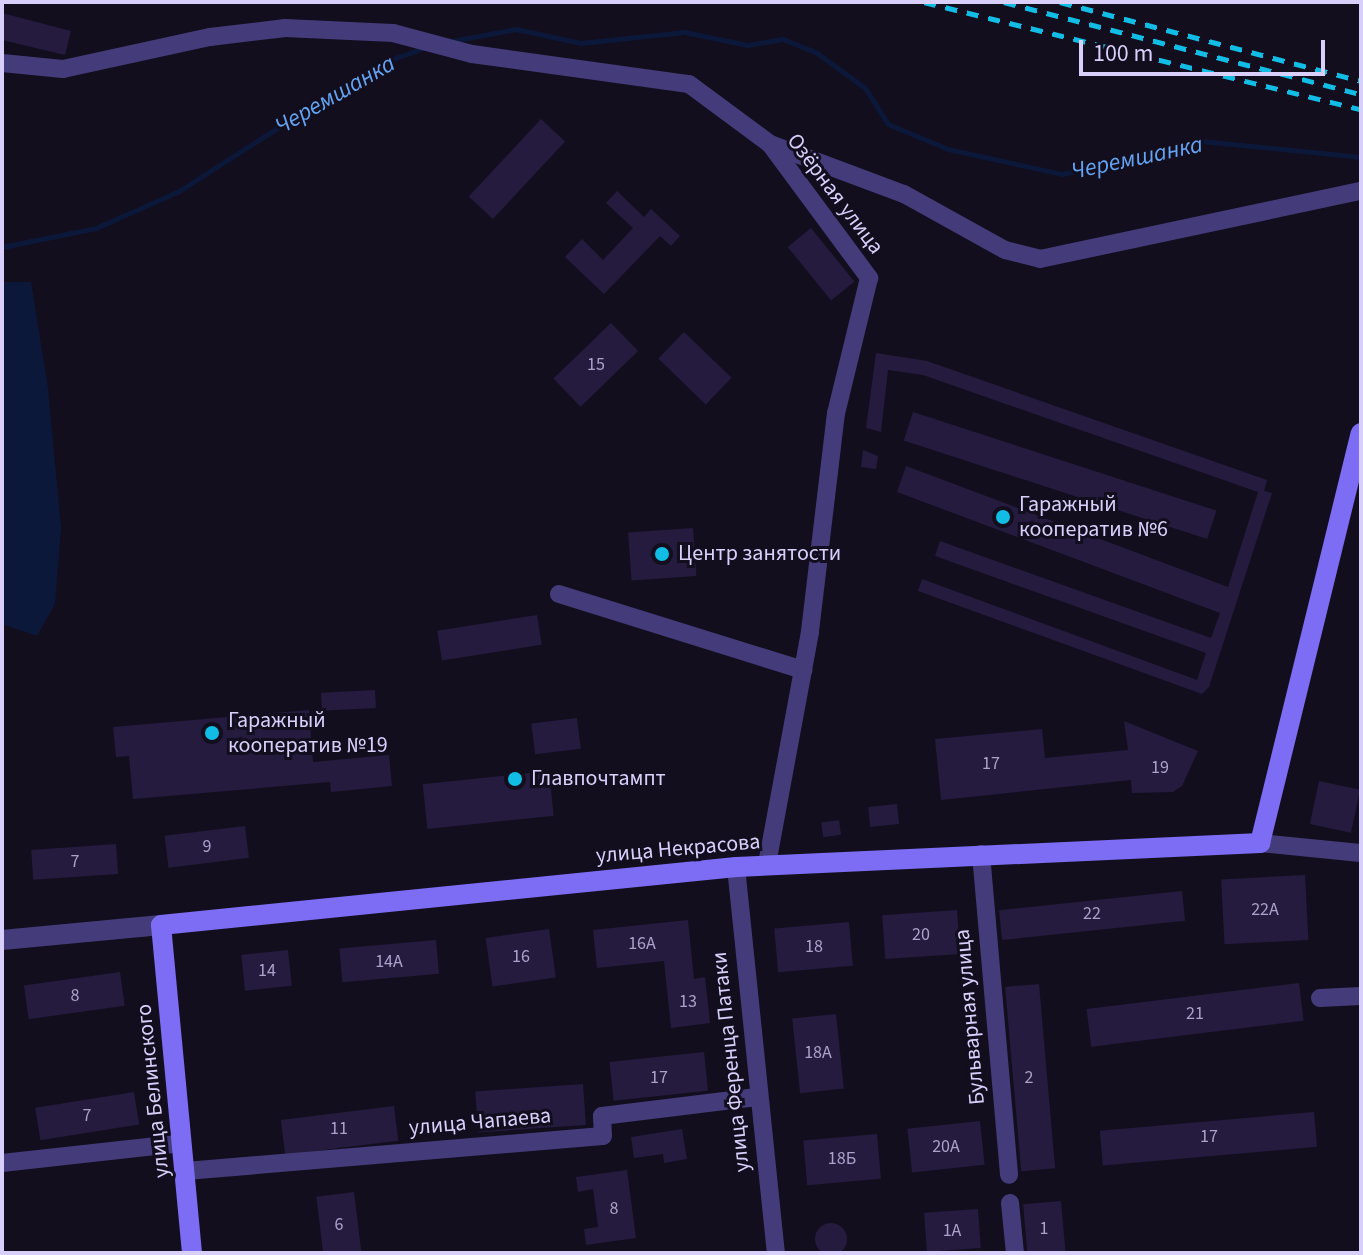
<!DOCTYPE html>
<meta charset="utf-8">
<style>
body{margin:0}
#map{position:relative;width:1363px;height:1255px;overflow:hidden;background:#120e1e;font-family:"Source Sans 3",sans-serif}
div>[style]{position:absolute}
.water>*{inset:0;background:#0c1839}
.stream>*{height:5px;margin:-2.5px;padding:0 2.5px;transform-origin:2.5px;border-radius:2.5px;background:#0c1839}
.building>*{inset:0;background:#251b3e;transform-origin:0 0}
.round{border-radius:50%}
.minor>*{height:18px;margin:-9px;padding:0 9px;transform-origin:9px;border-radius:9px;background:#443c7a}
.tertiary>*{height:20px;margin:-10px;padding:0 10px;transform-origin:10px;border-radius:10px;background:#443c7a}
.secondary>*{height:20px;margin:-10px;padding:0 10px;transform-origin:10px;border-radius:10px;background:#7c6df4}
.rail>*{height:5px;margin-top:-2.5px;transform-origin:0;background:repeating-linear-gradient(90deg,#11bde5 0 12px,transparent 0 22px)}
.dots>*{width:22px;height:22px;translate:-50% -50%;box-sizing:border-box;border:4px solid #120e1e;border-radius:50%}
span{translate:-50% -50%;white-space:nowrap;text-align:center;line-height:1.15;-webkit-text-stroke:6px #120e1e;paint-order:stroke}
.number-label{font-size:18px;color:#aba2cc}
.number-label span{-webkit-text-stroke-width:0}
.street-label{font-size:22px;color:#d8cffb}
.poi-label{font-size:22px;color:#d8cffb}
.left{translate:0 -50%;text-align:left}
.water-label{font-size:24px;color:#64a4f3;font-style:italic}
.frame{position:absolute;inset:0;border:4px solid #d8cffb;pointer-events:none}
.scale{position:absolute;left:1079px;top:40px;width:246px;height:36px;box-sizing:border-box;border:4px solid #d8cffb;border-top:0;padding-left:10px;font-size:24px;line-height:28px;white-space:nowrap;color:#d8cffb;-webkit-text-stroke:6px #120e1e;paint-order:stroke}
</style>
<div id="map">
<div class="water">
<div style="clip-path:polygon(2px 282px,31px 282px,48px 388px,61px 528px,55px 604px,37px 636px,2px 624px)"></div>
</div>
<div class="stream">
<div style="left:452px;top:41px;width:65px;rotate:-10.6deg"></div>
<div style="left:516px;top:29px;width:66px;rotate:12.2deg"></div>
<div style="left:581px;top:43px;width:104px;rotate:-6.1deg"></div>
<div style="left:684px;top:32px;width:65px;rotate:11.5deg"></div>
<div style="left:748px;top:45px;width:36px;rotate:-10deg"></div>
<div style="left:783px;top:39px;width:37px;rotate:22deg"></div>
<div style="left:817px;top:53px;width:59px;rotate:36.1deg"></div>
<div style="left:865px;top:88px;width:43px;rotate:57.4deg"></div>
<div style="left:888px;top:124px;width:65px;rotate:22.6deg"></div>
<div style="left:948px;top:149px;width:117px;rotate:12.4deg"></div>
<div style="left:1062px;top:174px;width:143px;rotate:-13.4deg"></div>
<div style="left:1201px;top:141px;width:161px;rotate:5.7deg"></div>
<div style="left:2px;top:247px;width:96px;rotate:-11.4deg"></div>
<div style="left:96px;top:228px;width:91px;rotate:-24deg"></div>
<div style="left:179px;top:191px;width:232px;rotate:-32.7deg"></div>
<div style="left:374px;top:66px;width:52px;rotate:-20.2deg"></div>
</div>
<div class="building">
<div style="clip-path:polygon(2px 13px,71px 31px,65px 55px,2px 40px)"></div>
<div style="left:541px;top:119px;width:33px;height:106px;rotate:43deg"></div>
<div style="clip-path:polygon(617px 191px,644px 217px,651px 209px,680px 236px,671px 246px,660px 236px,604px 294px,565px 257px,582px 239px,603px 260px,633px 228px,606px 203px)"></div>
<div style="left:811px;top:228px;width:69px;height:30px;rotate:51deg"></div>
<div style="left:611px;top:323px;width:39px;height:80px;rotate:46deg"></div>
<div style="left:684px;top:332px;width:66px;height:37px;rotate:44deg"></div>
<div style="clip-path:polygon(876px 353px,927px 361px,1267px 480px,1264px 491px,1272px 493px,1209px 687px,1202px 694px,918px 591px,922px 579px,1197px 680px,1206px 653px,935px 556px,940px 541px,1211px 638px,1220px 613px,897px 492px,906px 466px,1228px 587px,1258px 492px,923px 375px,888px 370px,881px 432px,866px 428px)"></div>
<div style="left:913px;top:412px;width:319px;height:30px;rotate:18deg"></div>
<div style="clip-path:polygon(863px 450px,878px 456px,876px 469px,861px 467px)"></div>
<div style="left:693px;top:528px;width:48px;height:65px;rotate:86deg"></div>
<div style="left:537px;top:615px;width:30px;height:101px;rotate:81deg"></div>
<div style="left:375px;top:690px;width:18px;height:54px;rotate:87deg"></div>
<div style="clip-path:polygon(309px 710px,313px 762px,389px 755px,392px 786px,331px 792px,330px 782px,133px 799px,129px 756px,116px 757px,113px 727px)"></div>
<div style="left:577px;top:718px;width:31px;height:46px;rotate:83deg"></div>
<div style="clip-path:polygon(1124px 721px,1198px 751px,1182px 786px,1173px 792px,1132px 793px,1131px 780px,941px 800px,935px 739px,1042px 729px,1045px 758px,1128px 750px)"></div>
<div style="left:549px;top:771px;width:45px;height:127px;rotate:84deg"></div>
<div style="left:1319px;top:781px;width:42px;height:44px;rotate:12deg"></div>
<div style="left:897px;top:804px;width:20px;height:29px;rotate:84deg"></div>
<div style="left:839px;top:820px;width:15px;height:18px;rotate:82deg"></div>
<div style="left:245px;top:826px;width:32px;height:81px;rotate:83deg"></div>
<div style="left:116px;top:844px;width:30px;height:85px;rotate:86deg"></div>
<div style="left:1305px;top:875px;width:65px;height:84px;rotate:87deg"></div>
<div style="left:1182px;top:891px;width:30px;height:184px;rotate:84deg"></div>
<div style="left:957px;top:910px;width:44px;height:75px;rotate:86deg"></div>
<div style="clip-path:polygon(688px 920px,694px 979px,705px 977px,710px 1023px,671px 1028px,664px 961px,597px 968px,593px 930px)"></div>
<div style="left:849px;top:922px;width:44px;height:75px;rotate:85deg"></div>
<div style="left:549px;top:929px;width:49px;height:64px;rotate:82deg"></div>
<div style="left:436px;top:940px;width:34px;height:97px;rotate:85deg"></div>
<div style="left:288px;top:950px;width:36px;height:47px;rotate:84deg"></div>
<div style="left:120px;top:972px;width:34px;height:97px;rotate:82deg"></div>
<div style="left:1299px;top:983px;width:38px;height:214px;rotate:83deg"></div>
<div style="left:1039px;top:984px;width:185px;height:34px;rotate:85deg"></div>
<div style="left:836px;top:1014px;width:75px;height:44px;rotate:84deg"></div>
<div style="left:704px;top:1052px;width:39px;height:95px;rotate:84deg"></div>
<div style="left:583px;top:1084px;width:41px;height:108px;rotate:86deg"></div>
<div style="left:134px;top:1092px;width:33px;height:100px;rotate:81deg"></div>
<div style="left:394px;top:1106px;width:35px;height:114px;rotate:83deg"></div>
<div style="left:1314px;top:1112px;width:35px;height:215px;rotate:85deg"></div>
<div style="left:980px;top:1121px;width:44px;height:73px;rotate:84deg"></div>
<div style="clip-path:polygon(682px 1129px,687px 1159px,664px 1163px,663px 1154px,634px 1158px,631px 1137px)"></div>
<div style="left:877px;top:1134px;width:45px;height:74px;rotate:85deg"></div>
<div style="clip-path:polygon(627px 1170px,636px 1238px,586px 1245px,584px 1229px,598px 1227px,593px 1189px,578px 1192px,576px 1177px)"></div>
<div style="left:354px;top:1192px;width:62px;height:38px;rotate:83deg"></div>
<div style="left:1061px;top:1201px;width:52px;height:38px;rotate:85deg"></div>
<div style="left:978px;top:1209px;width:39px;height:54px;rotate:86deg"></div>
<div class="round" style="left:815px;top:1223px;width:32px;height:32px"></div>
</div>
<div class="minor">
<div style="left:2px;top:63px;width:61px;rotate:5.6deg"></div>
<div style="left:63px;top:69px;width:150px;rotate:-12.3deg"></div>
<div style="left:210px;top:37px;width:76px;rotate:-6.8deg"></div>
<div style="left:285px;top:28px;width:108px;rotate:2.7deg"></div>
<div style="left:393px;top:33px;width:82px;rotate:14.9deg"></div>
<div style="left:472px;top:54px;width:219px;rotate:7.9deg"></div>
<div style="left:689px;top:84px;width:101px;rotate:36.5deg"></div>
<div style="left:770px;top:144px;width:167px;rotate:53.5deg"></div>
<div style="left:869px;top:278px;width:139px;rotate:103.7deg"></div>
<div style="left:836px;top:413px;width:221px;rotate:96.8deg"></div>
<div style="left:810px;top:632px;width:237px;rotate:100.5deg"></div>
<div style="left:770px;top:144px;width:143px;rotate:20.5deg"></div>
<div style="left:904px;top:194px;width:115px;rotate:29deg"></div>
<div style="left:1005px;top:250px;width:36px;rotate:14deg"></div>
<div style="left:1040px;top:259px;width:328px;rotate:-12deg"></div>
<div style="left:559px;top:594px;width:256px;rotate:17.3deg"></div>
<div style="left:1260px;top:843px;width:101px;rotate:5.7deg"></div>
<div style="left:981px;top:854px;width:322px;rotate:85deg"></div>
<div style="left:736px;top:867px;width:388px;rotate:84.1deg"></div>
<div style="left:1320px;top:998px;width:41px;rotate:-2.8deg"></div>
<div style="left:2px;top:1163px;width:181px;rotate:-6.3deg"></div>
<div style="left:186px;top:1171px;width:418px;rotate:-4.8deg"></div>
<div style="left:603px;top:1136px;width:20px;rotate:-93deg"></div>
<div style="left:602px;top:1116px;width:156px;rotate:-7deg"></div>
<div style="left:1010px;top:1203px;width:50px;rotate:84.3deg"></div>
</div>
<div class="tertiary">
<div style="left:2px;top:940px;width:160px;rotate:-5.4deg"></div>
</div>
<div class="secondary">
<div style="left:192px;top:1253px;width:329px;rotate:-95.4deg"></div>
<div style="left:161px;top:925px;width:578px;rotate:-5.76deg"></div>
<div style="left:736px;top:867px;width:525px;rotate:-2.62deg"></div>
<div style="left:1260px;top:843px;width:422px;rotate:-76.2deg"></div>
</div>
<div class="rail">
<div style="left:924px;top:2px;width:450px;rotate:13.8deg"></div>
<div style="left:1004px;top:2px;width:369px;rotate:14.5deg"></div>
<div style="left:1060px;top:2px;width:311px;rotate:14.7deg"></div>
</div>
<div class="dots">
<div style="left:1003px;top:517px;background:#11bde5"></div>
<div style="left:662px;top:554px;background:#11bde5"></div>
<div style="left:212px;top:733px;background:#11bde5"></div>
<div style="left:515px;top:779px;background:#11bde5"></div>
</div>
<div class="number-label">
<span style="left:596px;top:365px">15</span>
<span style="left:991px;top:764px">17</span>
<span style="left:1160px;top:768px">19</span>
<span style="left:207px;top:847px">9</span>
<span style="left:75px;top:862px">7</span>
<span style="left:1265px;top:910px">22А</span>
<span style="left:1092px;top:914px">22</span>
<span style="left:921px;top:935px">20</span>
<span style="left:642px;top:944px">16А</span>
<span style="left:814px;top:947px">18</span>
<span style="left:521px;top:957px">16</span>
<span style="left:389px;top:962px">14А</span>
<span style="left:267px;top:971px">14</span>
<span style="left:75px;top:996px">8</span>
<span style="left:688px;top:1002px">13</span>
<span style="left:1195px;top:1014px">21</span>
<span style="left:818px;top:1053px">18А</span>
<span style="left:659px;top:1078px">17</span>
<span style="left:1029px;top:1078px">2</span>
<span style="left:87px;top:1116px">7</span>
<span style="left:339px;top:1129px">11</span>
<span style="left:1209px;top:1137px">17</span>
<span style="left:946px;top:1147px">20А</span>
<span style="left:842px;top:1159px">18Б</span>
<span style="left:614px;top:1209px">8</span>
<span style="left:339px;top:1225px">6</span>
<span style="left:1044px;top:1229px">1</span>
<span style="left:952px;top:1231px">1А</span>
</div>
<div class="street-label">
<span style="left:835px;top:194px;rotate:53deg">Озёрная улица</span>
<span style="left:678px;top:849px;rotate:-5deg">улица Некрасова</span>
<span style="left:970px;top:1017px;rotate:-95deg">Бульварная улица</span>
<span style="left:731px;top:1062px;rotate:-96deg">улица Ференца Патаки</span>
<span style="left:153px;top:1091px;rotate:-96deg">улица Белинского</span>
<span style="left:480px;top:1122px;rotate:-5deg">улица Чапаева</span>
</div>
<div class="poi-label">
<span class="left" style="left:1019px;top:517px">Гаражный<br>кооператив №6</span>
<span class="left" style="left:678px;top:554px">Центр занятости</span>
<span class="left" style="left:228px;top:733px">Гаражный<br>кооператив №19</span>
<span class="left" style="left:531px;top:779px">Главпочтампт</span>
</div>
<div class="water-label">
<span style="left:335px;top:95px;rotate:-30deg">Черемшанка</span>
<span style="left:1137px;top:158px;rotate:-12deg">Черемшанка</span>
</div>
<div class="frame"></div>
<div class="scale">100 m</div>
</div>
